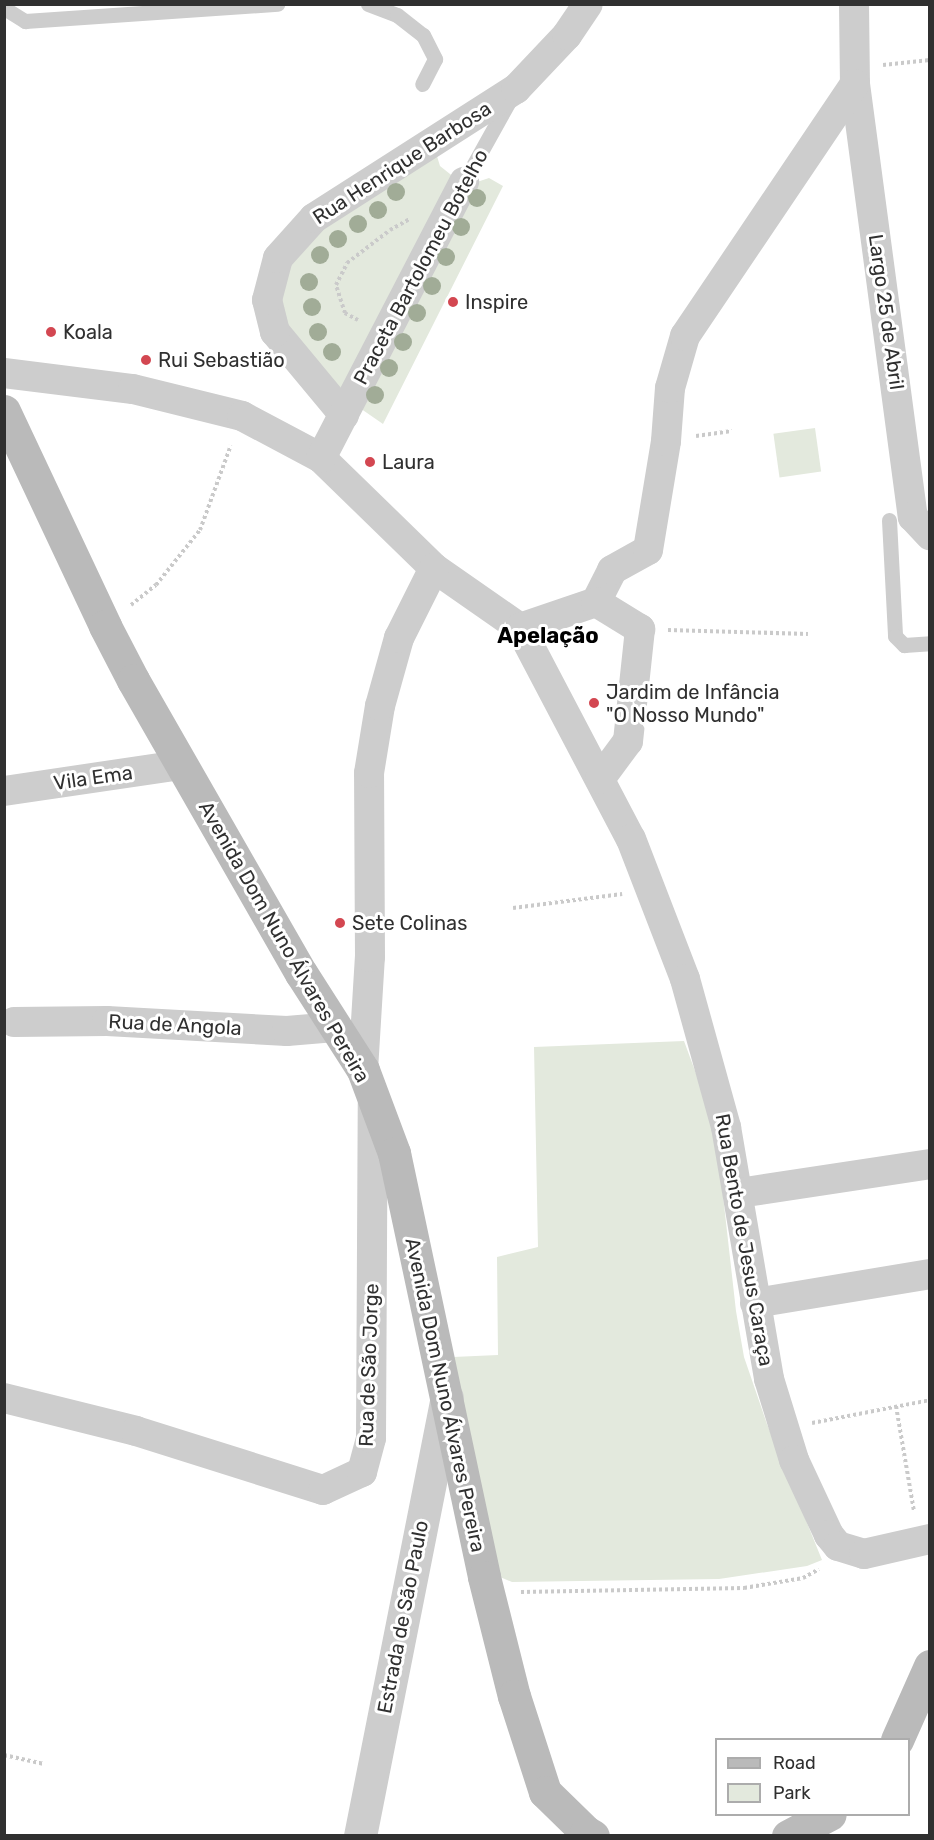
<!DOCTYPE html>
<meta charset="utf-8">
<style>
body{margin:0}
#map{position:relative;width:934px;height:1840px;overflow:hidden;background:#fff;font-family:Rubik,sans-serif}
div>[style]{position:absolute}
.green>*{inset:0;background:#e3e9dd;transform-origin:0 0}
.path>*{height:4px;margin-top:-2px;transform-origin:0;background:repeating-linear-gradient(90deg,#cacaca 0 3px,transparent 0 6px)}
.service>*{height:15px;margin:-7.5px;padding:0 7.5px;transform-origin:7.5px;border-radius:7.5px;background:#cdcdcd}
.minor>*{height:30px;margin:-15px;padding:0 15px;transform-origin:15px;border-radius:15px;background:#cdcdcd}
.tertiary>*{height:33px;margin:-16.5px;padding:0 16.5px;transform-origin:16.5px;border-radius:16.5px;background:#cdcdcd}
.secondary>*{height:33px;margin:-16.5px;padding:0 16.5px;transform-origin:16.5px;border-radius:16.5px;background:#bababa}
.trees>*{width:18px;height:18px;margin:-9px;border-radius:50%;background:#a1ac97}
.dots>*{width:16px;height:16px;translate:-50% -50%;box-sizing:border-box;border:3px solid #fff;border-radius:50%}
span{translate:-50% -50%;white-space:nowrap;text-align:center;line-height:1.15;-webkit-text-stroke:6px #fff;paint-order:stroke}
.street-label{font-size:20px;color:#303030}
.poi-label{font-size:20px;color:#303030}
.left{translate:0 -50%;text-align:left}
.quarter-label{font-size:22px;color:#000;font-weight:700}
.frame{position:absolute;inset:0;border:6px solid #303030;pointer-events:none}
.legend{position:absolute;left:715px;top:1738px;width:195px;height:78px;box-sizing:border-box;background:#fff;border:2px solid #acacac;margin:0;padding:8px 10px;list-style:none;font-size:18px;color:#303030}
.legend li{display:flex;align-items:center;gap:12px;height:30px}
.legend b{width:30px;border:2px solid #acacac}
</style>
<div id="map">
<div class="green">
<div style="clip-path:polygon(436px 153px,440px 166px,460px 182px,474px 183px,489px 178px,503px 186px,383px 424px,341px 395px,281px 325px,278px 289px,306px 233px)"></div>
<div style="left:815px;top:428px;width:44px;height:42px;rotate:82deg"></div>
<div style="clip-path:polygon(684px 1041px,715px 1125px,736px 1311px,744px 1357px,767px 1424px,822px 1560px,807px 1566px,719px 1579px,512px 1582px,500px 1577px,453px 1357px,498px 1355px,497px 1257px,538px 1247px,534px 1047px)"></div>
</div>
<div class="path">
<div style="left:883px;top:65px;width:47px;rotate:-6.1deg"></div>
<div style="left:358px;top:320px;width:15px;rotate:-152deg"></div>
<div style="left:345px;top:313px;width:29px;rotate:-108deg"></div>
<div style="left:336px;top:285px;width:25px;rotate:-63deg"></div>
<div style="left:347px;top:263px;width:54px;rotate:-37.5deg"></div>
<div style="left:390px;top:230px;width:23px;rotate:-29deg"></div>
<div style="left:696px;top:436px;width:36px;rotate:-8deg"></div>
<div style="left:131px;top:605px;width:32px;rotate:-39deg"></div>
<div style="left:156px;top:585px;width:70px;rotate:-51.3deg"></div>
<div style="left:200px;top:530px;width:90px;rotate:-70deg"></div>
<div style="left:668px;top:630px;width:140px;rotate:1.6deg"></div>
<div style="left:513px;top:908px;width:110px;rotate:-7.3deg"></div>
<div style="left:896px;top:1406px;width:107px;rotate:80.3deg"></div>
<div style="left:812px;top:1423px;width:120px;rotate:-11deg"></div>
<div style="left:521px;top:1592px;width:223px;rotate:-1deg"></div>
<div style="left:744px;top:1588px;width:60px;rotate:-9.6deg"></div>
<div style="left:803px;top:1578px;width:18px;rotate:-29deg"></div>
<div style="left:4px;top:1755px;width:41px;rotate:12.7deg"></div>
</div>
<div class="service">
<div style="left:368px;top:4px;width:31px;rotate:21deg"></div>
<div style="left:397px;top:15px;width:33px;rotate:38deg"></div>
<div style="left:423px;top:35px;width:27px;rotate:63deg"></div>
<div style="left:435px;top:59px;width:28px;rotate:117deg"></div>
<div style="left:4px;top:8px;width:25px;rotate:32deg"></div>
<div style="left:25px;top:21px;width:253px;rotate:-3.9deg"></div>
<div style="left:464px;top:182px;width:93px;rotate:-60.9deg"></div>
<div style="left:889px;top:520px;width:116px;rotate:87deg"></div>
<div style="left:895px;top:636px;width:13px;rotate:45deg"></div>
<div style="left:904px;top:645px;width:26px;rotate:-4deg"></div>
</div>
<div class="minor">
<div style="left:854px;top:4px;width:80px;rotate:89.3deg"></div>
<div style="left:855px;top:84px;width:437px;rotate:82.4deg"></div>
<div style="left:913px;top:517px;width:25px;rotate:47deg"></div>
<div style="left:4px;top:373px;width:130px;rotate:7.1deg"></div>
<div style="left:133px;top:389px;width:112px;rotate:13.9deg"></div>
<div style="left:242px;top:416px;width:89px;rotate:28deg"></div>
<div style="left:321px;top:458px;width:158px;rotate:44.2deg"></div>
<div style="left:434px;top:568px;width:105px;rotate:34.9deg"></div>
<div style="left:520px;top:628px;width:238px;rotate:62.3deg"></div>
<div style="left:631px;top:839px;width:150px;rotate:68.9deg"></div>
<div style="left:685px;top:979px;width:154px;rotate:74.5deg"></div>
<div style="left:726px;top:1127px;width:256px;rotate:80.3deg"></div>
<div style="left:769px;top:1379px;width:85px;rotate:72.8deg"></div>
<div style="left:794px;top:1460px;width:83px;rotate:65deg"></div>
<div style="left:829px;top:1535px;width:14px;rotate:51deg"></div>
<div style="left:838px;top:1546px;width:27px;rotate:17deg"></div>
<div style="left:864px;top:1554px;width:68px;rotate:-12.8deg"></div>
<div style="left:344px;top:415px;width:108px;rotate:-129.7deg"></div>
<div style="left:275px;top:332px;width:33px;rotate:-104deg"></div>
<div style="left:267px;top:300px;width:43px;rotate:-75.3deg"></div>
<div style="left:278px;top:258px;width:54px;rotate:-48deg"></div>
<div style="left:314px;top:218px;width:240px;rotate:-32.6deg"></div>
<div style="left:516px;top:89px;width:74px;rotate:-46.6deg"></div>
<div style="left:567px;top:35px;width:37px;rotate:-56deg"></div>
<div style="left:321px;top:458px;width:311px;rotate:-62.6deg"></div>
<div style="left:596px;top:602px;width:36px;rotate:-63deg"></div>
<div style="left:612px;top:570px;width:41px;rotate:-29.1deg"></div>
<div style="left:648px;top:550px;width:110px;rotate:-80.6deg"></div>
<div style="left:666px;top:441px;width:53px;rotate:-85.7deg"></div>
<div style="left:670px;top:388px;width:54px;rotate:-73.9deg"></div>
<div style="left:685px;top:336px;width:304px;rotate:-56deg"></div>
<div style="left:520px;top:628px;width:80px;rotate:-18.9deg"></div>
<div style="left:596px;top:602px;width:52px;rotate:31.5deg"></div>
<div style="left:640px;top:629px;width:113px;rotate:96.1deg"></div>
<div style="left:628px;top:741px;width:47px;rotate:126.4deg"></div>
<div style="left:4px;top:791px;width:179px;rotate:-8.4deg"></div>
<div style="left:14px;top:1022px;width:93px;rotate:-0.6deg"></div>
<div style="left:107px;top:1021px;width:180px;rotate:3.2deg"></div>
<div style="left:287px;top:1031px;width:48px;rotate:-4.8deg"></div>
<div style="left:363px;top:1070px;width:113px;rotate:-86.5deg"></div>
<div style="left:370px;top:957px;width:184px;rotate:-90.3deg"></div>
<div style="left:369px;top:773px;width:68px;rotate:-80.7deg"></div>
<div style="left:380px;top:706px;width:71px;rotate:-74.4deg"></div>
<div style="left:399px;top:638px;width:78px;rotate:-63.4deg"></div>
<div style="left:739px;top:1193px;width:193px;rotate:-8.6deg"></div>
<div style="left:755px;top:1303px;width:177px;rotate:-9.4deg"></div>
<div style="left:4px;top:1398px;width:136px;rotate:14deg"></div>
<div style="left:136px;top:1431px;width:196px;rotate:17.5deg"></div>
<div style="left:323px;top:1490px;width:43px;rotate:-24.8deg"></div>
<div style="left:362px;top:1472px;width:35px;rotate:-75deg"></div>
<div style="left:371px;top:1438px;width:334px;rotate:-89.7deg"></div>
</div>
<div class="tertiary">
<div style="left:360px;top:1836px;width:447px;rotate:-78.8deg"></div>
</div>
<div class="secondary">
<div style="left:4px;top:411px;width:238px;rotate:64.8deg"></div>
<div style="left:105px;top:626px;width:61px;rotate:62.6deg"></div>
<div style="left:133px;top:680px;width:338px;rotate:60.2deg"></div>
<div style="left:301px;top:973px;width:115px;rotate:57.4deg"></div>
<div style="left:363px;top:1070px;width:89px;rotate:69.5deg"></div>
<div style="left:394px;top:1153px;width:433px;rotate:78deg"></div>
<div style="left:484px;top:1577px;width:123px;rotate:75.9deg"></div>
<div style="left:514px;top:1696px;width:101px;rotate:72.1deg"></div>
<div style="left:545px;top:1792px;width:57px;rotate:44.3deg"></div>
<div style="left:586px;top:1832px;width:8px;rotate:30deg"></div>
<div style="left:897px;top:1740px;width:81px;rotate:-66deg"></div>
<div style="left:788px;top:1836px;width:47px;rotate:-27.6deg"></div>
</div>
<div class="trees">
<div style="left:396px;top:192px"></div>
<div style="left:477px;top:198px"></div>
<div style="left:378px;top:210px"></div>
<div style="left:358px;top:224px"></div>
<div style="left:461px;top:227px"></div>
<div style="left:338px;top:239px"></div>
<div style="left:320px;top:255px"></div>
<div style="left:446px;top:257px"></div>
<div style="left:309px;top:282px"></div>
<div style="left:432px;top:286px"></div>
<div style="left:312px;top:307px"></div>
<div style="left:417px;top:313px"></div>
<div style="left:318px;top:332px"></div>
<div style="left:403px;top:342px"></div>
<div style="left:332px;top:352px"></div>
<div style="left:389px;top:368px"></div>
<div style="left:375px;top:395px"></div>
</div>
<div class="dots">
<div style="left:453px;top:302px;background:#d34751"></div>
<div style="left:51px;top:332px;background:#d34751"></div>
<div style="left:146px;top:360px;background:#d34751"></div>
<div style="left:370px;top:462px;background:#d34751"></div>
<div style="left:594px;top:703px;background:#d34751"></div>
<div style="left:340px;top:923px;background:#d34751"></div>
</div>
<div class="street-label">
<span style="left:402px;top:163px;rotate:-33deg">Rua Henrique Barbosa</span>
<span style="left:421px;top:267px;rotate:-62deg">Praceta Bartolomeu Botelho</span>
<span style="left:886px;top:312px;rotate:82deg">Largo 25 de Abril</span>
<span style="left:93px;top:778px;rotate:-8deg">Vila Ema</span>
<span style="left:284px;top:942px;rotate:60deg">Avenida Dom Nuno Álvares Pereira</span>
<span style="left:175px;top:1025px;rotate:3deg">Rua de Angola</span>
<span style="left:744px;top:1240px;rotate:80deg">Rua Bento de Jesus Caraça</span>
<span style="left:369px;top:1365px;rotate:-88deg">Rua de São Jorge</span>
<span style="left:445px;top:1395px;rotate:78deg">Avenida Dom Nuno Álvares Pereira</span>
<span style="left:403px;top:1617px;rotate:-79deg">Estrada de São Paulo</span>
</div>
<div class="poi-label">
<span class="left" style="left:465px;top:302px">Inspire</span>
<span class="left" style="left:63px;top:332px">Koala</span>
<span class="left" style="left:158px;top:360px">Rui Sebastião</span>
<span class="left" style="left:382px;top:462px">Laura</span>
<span class="left" style="left:606px;top:704px">Jardim de Infância<br>"O Nosso Mundo"</span>
<span class="left" style="left:352px;top:923px">Sete Colinas</span>
</div>
<div class="quarter-label">
<span style="left:548px;top:636px">Apelação</span>
</div>
<div class="frame"></div>
<ul class="legend">
<li><b style="height:8px;background:#bababa"></b>Road</li>
<li><b style="height:16px;background:#e3e9dd"></b>Park</li>
</ul>
</div>
